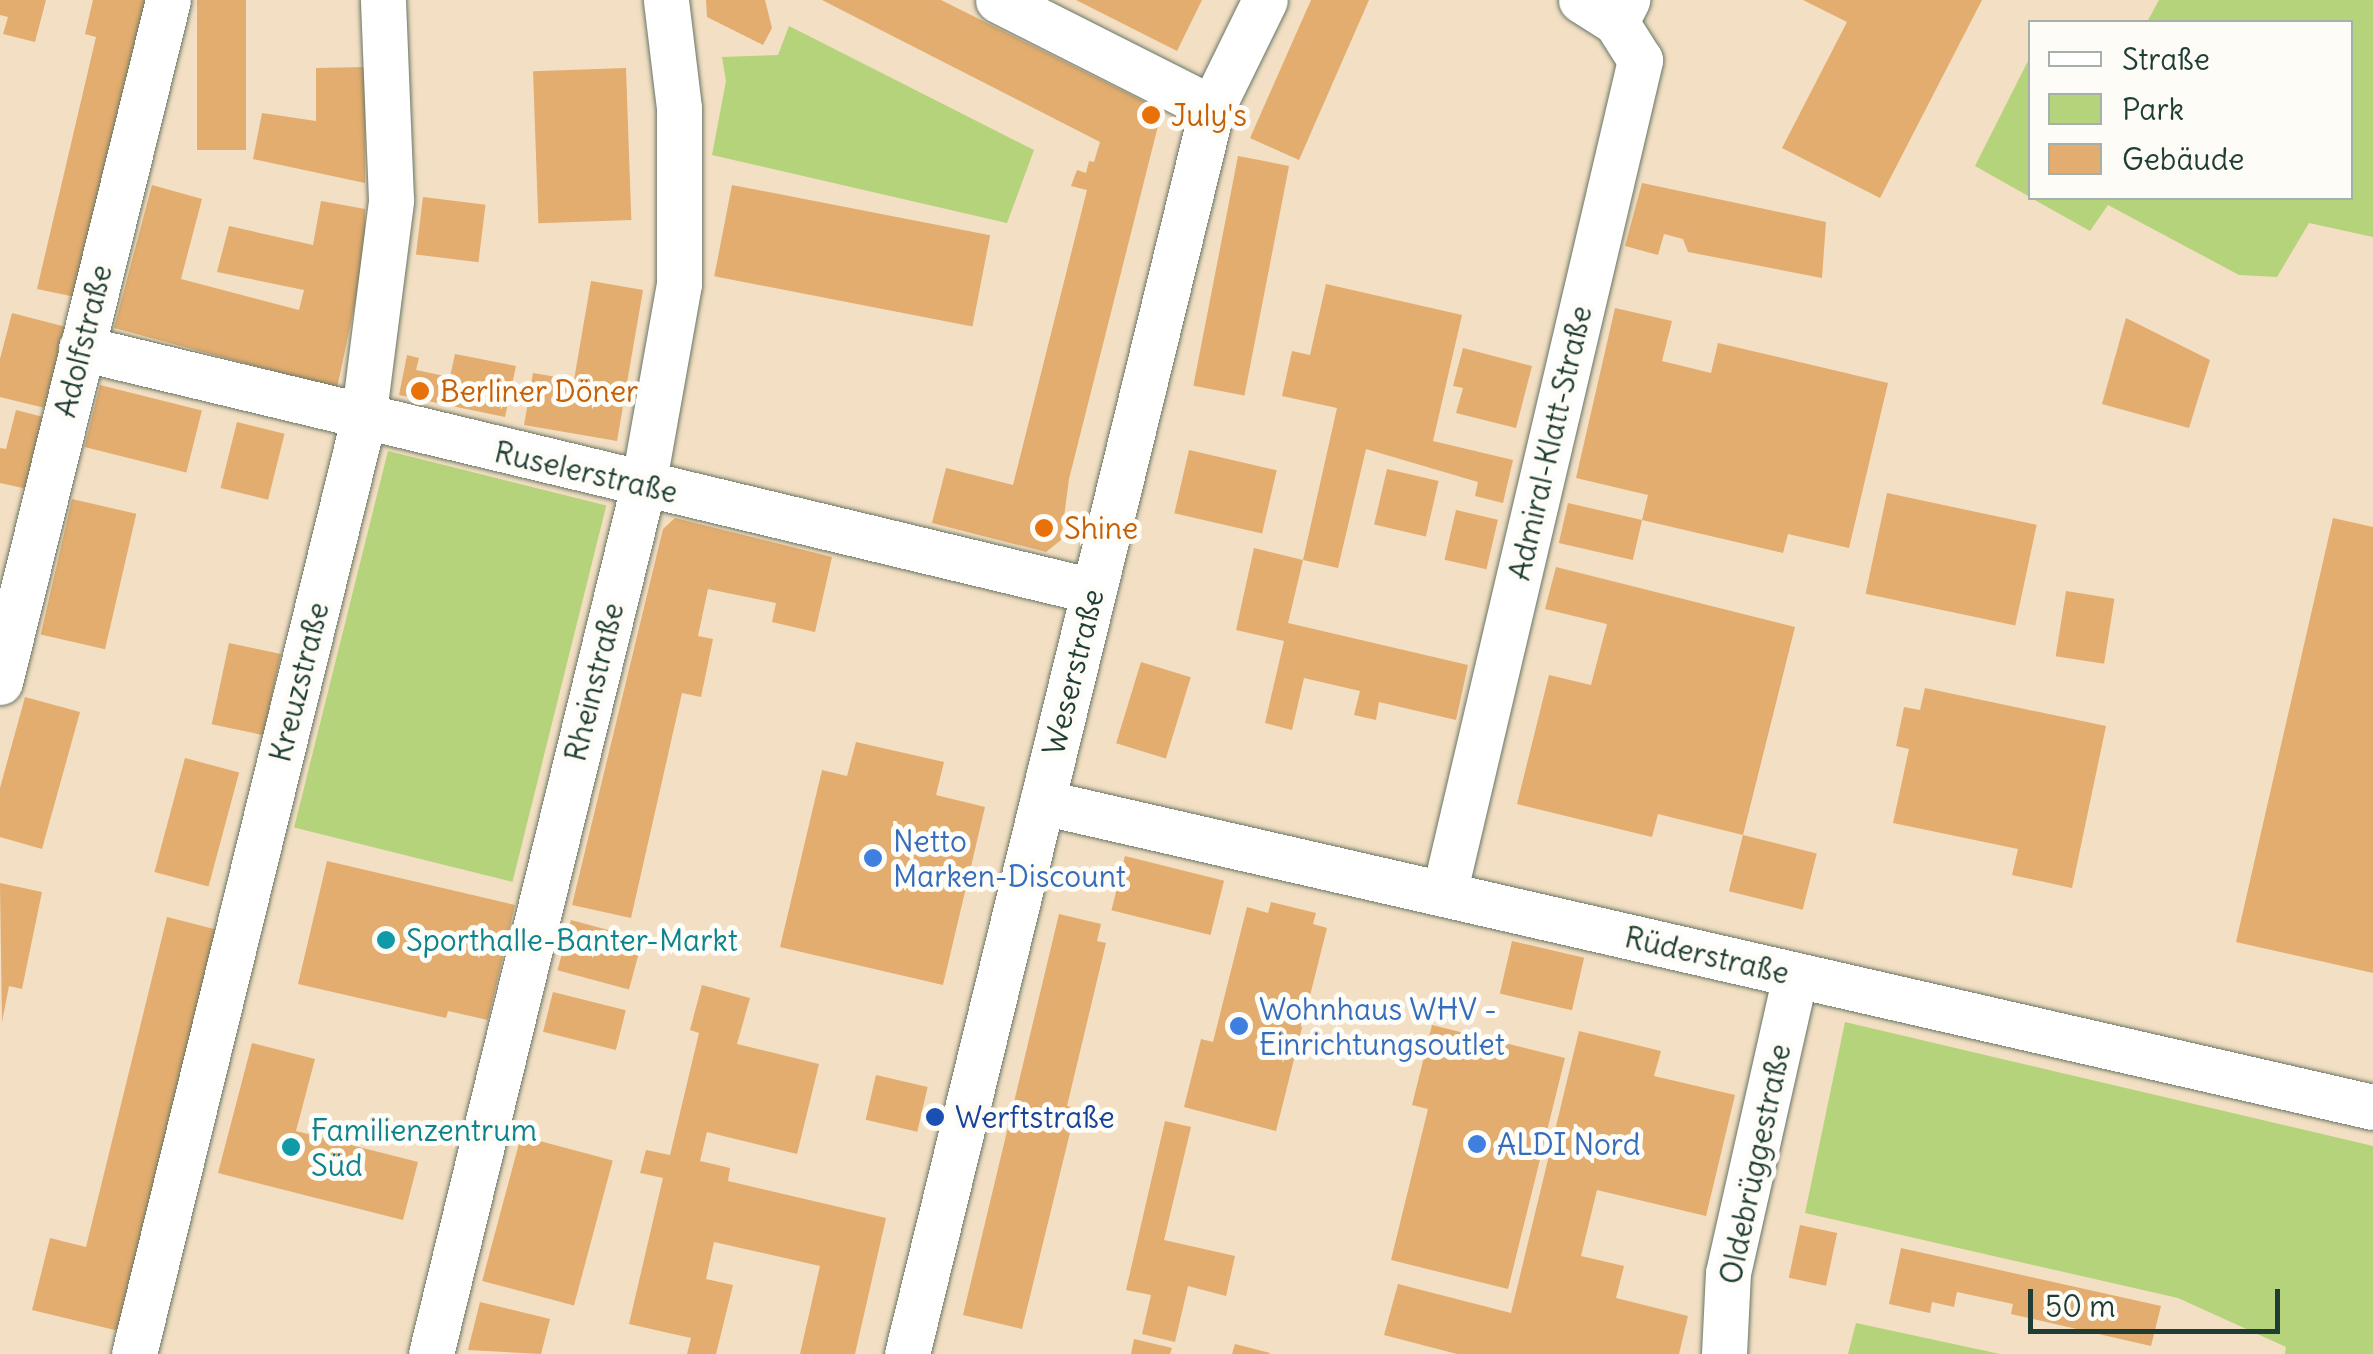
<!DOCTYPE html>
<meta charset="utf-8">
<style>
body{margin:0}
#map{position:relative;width:2373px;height:1354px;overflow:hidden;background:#f3dfc3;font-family:Delius,sans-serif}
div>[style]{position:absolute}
.green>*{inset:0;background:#b5d37a;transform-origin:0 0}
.building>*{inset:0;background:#e2ad6f;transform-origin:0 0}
.roads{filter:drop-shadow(0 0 2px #697666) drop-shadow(0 0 2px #697666)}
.minor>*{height:45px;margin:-22.5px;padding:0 22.5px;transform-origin:22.5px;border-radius:22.5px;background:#fff}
.dots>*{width:28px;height:28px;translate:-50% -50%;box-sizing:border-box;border:5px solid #fdfcf7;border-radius:50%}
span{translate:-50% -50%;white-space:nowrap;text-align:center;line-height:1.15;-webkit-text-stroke:10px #fdfcf7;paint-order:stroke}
.food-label{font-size:30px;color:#c56008}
.left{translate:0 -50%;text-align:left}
.street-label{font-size:30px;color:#1f3d34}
.shop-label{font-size:30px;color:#366cbe}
.culture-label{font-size:30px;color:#0d838f}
.transit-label{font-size:30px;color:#164399}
.legend{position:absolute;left:2028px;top:20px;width:325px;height:180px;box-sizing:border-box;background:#fdfcf7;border:2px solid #a4b0a9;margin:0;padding:12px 18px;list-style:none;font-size:30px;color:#1f3d34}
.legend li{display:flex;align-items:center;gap:20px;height:50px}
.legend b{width:50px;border:2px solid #a4b0a9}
.scale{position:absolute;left:2028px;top:1289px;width:252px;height:45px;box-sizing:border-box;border:5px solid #1f3d34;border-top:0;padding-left:12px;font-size:30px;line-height:35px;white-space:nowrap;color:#1f3d34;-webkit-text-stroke:8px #fdfcf7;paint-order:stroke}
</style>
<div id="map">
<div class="green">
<div style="clip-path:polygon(2159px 0,2373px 0,2373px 237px,2309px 223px,2277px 277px,2239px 275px,2108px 205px,2090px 231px,2031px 198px,2350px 198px,2350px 22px,2147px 22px)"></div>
<div style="clip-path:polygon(789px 26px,1034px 150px,1007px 223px,712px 155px,726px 81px,722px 57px,778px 55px)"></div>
<div style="clip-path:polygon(2030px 57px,2030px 197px,1975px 166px)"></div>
<div style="left:388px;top:451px;width:225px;height:388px;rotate:14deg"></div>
<div style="clip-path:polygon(1845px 1022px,2373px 1146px,2373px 1354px,2285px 1354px,2286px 1347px,2178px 1298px,1805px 1213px)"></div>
<div style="clip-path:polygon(1856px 1323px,2000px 1354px,1848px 1354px)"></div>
</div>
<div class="building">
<div style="clip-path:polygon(0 0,46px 0,35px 42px,3px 34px,8px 17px,0 15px)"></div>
<div style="clip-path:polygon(93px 0,152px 0,80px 298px,37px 289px,96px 37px,85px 34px)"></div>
<div style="left:197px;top:0;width:49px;height:150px"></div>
<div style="clip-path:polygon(706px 0,765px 0,772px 28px,763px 45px,707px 17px)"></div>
<div style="clip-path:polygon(822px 0,941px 0,1155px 107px,1160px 118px,1069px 479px,1061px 540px,1046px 552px,932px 523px,946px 468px,1013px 485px,1087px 190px,1071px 186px,1077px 170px,1086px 173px,1089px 161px,1094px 162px,1100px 142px)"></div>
<div style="clip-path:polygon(1076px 0,1202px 0,1177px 51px)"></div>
<div style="clip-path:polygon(1311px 0,1369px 0,1299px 160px,1250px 138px)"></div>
<div style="clip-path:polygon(1803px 0,1982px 0,1880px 198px,1782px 148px,1847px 22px)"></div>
<div style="clip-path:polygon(365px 67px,365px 183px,253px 159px,262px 113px,316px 121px,316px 68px)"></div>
<div style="left:626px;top:68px;width:152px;height:93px;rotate:88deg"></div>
<div style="left:1238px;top:156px;width:52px;height:234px;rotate:11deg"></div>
<div style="clip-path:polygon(1642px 183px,1826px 222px,1822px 278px,1688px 252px,1683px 239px,1664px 234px,1658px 255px,1625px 246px)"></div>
<div style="clip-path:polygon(152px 185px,202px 199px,181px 279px,299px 310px,304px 290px,217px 272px,229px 226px,313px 245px,321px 201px,365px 209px,365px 257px,337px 388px,114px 328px)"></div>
<div style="left:732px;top:185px;width:263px;height:93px;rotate:11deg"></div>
<div style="left:423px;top:197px;width:63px;height:58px;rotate:7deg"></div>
<div style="clip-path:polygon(591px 281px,643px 290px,617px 441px,524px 425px,533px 373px,574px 380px)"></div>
<div style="clip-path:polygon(1326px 284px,1462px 315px,1433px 441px,1513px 460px,1503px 503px,1475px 496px,1478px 482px,1366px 449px,1338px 568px,1303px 560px,1337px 408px,1282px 396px,1292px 351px,1310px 355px)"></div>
<div style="clip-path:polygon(1615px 308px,1672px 321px,1662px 361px,1711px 373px,1718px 343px,1888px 383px,1849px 548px,1788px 534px,1783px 553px,1642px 520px,1648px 495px,1576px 478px)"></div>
<div style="clip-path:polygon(12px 313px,70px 328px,49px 409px,0 397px,0 359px)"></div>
<div style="clip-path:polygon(2126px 318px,2210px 360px,2189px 428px,2102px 404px)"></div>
<div style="clip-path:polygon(1463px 348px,1532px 366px,1516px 428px,1456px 413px,1463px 388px,1453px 386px)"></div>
<div style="clip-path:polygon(455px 354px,516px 366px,505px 417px,399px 395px,407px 355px,419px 358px,416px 370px,450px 377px)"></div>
<div style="left:100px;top:385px;width:105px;height:64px;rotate:14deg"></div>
<div style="clip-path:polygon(16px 410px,51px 419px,32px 490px,0 483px,0 448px,6px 449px)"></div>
<div style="left:237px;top:422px;width:49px;height:68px;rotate:14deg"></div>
<div style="left:1189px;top:450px;width:90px;height:65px;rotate:13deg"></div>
<div style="left:1387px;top:469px;width:53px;height:57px;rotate:13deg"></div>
<div style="left:1887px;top:493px;width:153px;height:103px;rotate:12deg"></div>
<div style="left:72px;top:499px;width:66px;height:139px;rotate:13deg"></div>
<div style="left:1568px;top:503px;width:76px;height:41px;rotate:13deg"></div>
<div style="left:1456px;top:510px;width:43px;height:51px;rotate:13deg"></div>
<div style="clip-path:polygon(675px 518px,832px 557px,815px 632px,772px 622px,776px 603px,708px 589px,698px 636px,713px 639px,701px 697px,682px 693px,631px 918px,572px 905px,663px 529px)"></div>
<div style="clip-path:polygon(2333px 518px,2373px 527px,2373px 973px,2236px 942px)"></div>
<div style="clip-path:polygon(1254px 548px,1303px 560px,1288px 623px,1468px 665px,1456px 720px,1379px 702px,1376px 720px,1354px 715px,1360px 691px,1304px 678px,1292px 730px,1265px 723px,1284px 641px,1236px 630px)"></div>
<div style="clip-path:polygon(1556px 567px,1795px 627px,1743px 835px,1658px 814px,1652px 837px,1517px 804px,1549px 675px,1591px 685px,1607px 624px,1545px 609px)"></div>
<div style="left:2066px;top:591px;width:49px;height:66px;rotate:9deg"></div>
<div style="left:229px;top:643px;width:53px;height:83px;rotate:12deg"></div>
<div style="left:1141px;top:662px;width:52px;height:85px;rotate:17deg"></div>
<div style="clip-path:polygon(1925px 688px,2106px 726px,2072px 888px,2012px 875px,2018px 849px,1893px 823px,1909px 749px,1896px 746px,1904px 707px,1920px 710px)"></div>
<div style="clip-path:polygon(25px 697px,80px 712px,42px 849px,0 837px,0 788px)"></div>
<div style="clip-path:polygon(856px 742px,944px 762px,936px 795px,985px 807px,943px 985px,780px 947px,822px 770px,847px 776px)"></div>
<div style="left:185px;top:758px;width:56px;height:118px;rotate:15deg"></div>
<div style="left:1743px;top:835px;width:76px;height:58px;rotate:14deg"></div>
<div style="left:1125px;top:856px;width:102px;height:56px;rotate:14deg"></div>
<div style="clip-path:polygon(327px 861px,515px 905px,488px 1020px,448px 1011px,446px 1018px,298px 984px)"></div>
<div style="clip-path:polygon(0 883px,42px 892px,22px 989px,9px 986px,2px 1022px)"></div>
<div style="clip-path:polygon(1271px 902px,1316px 913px,1313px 924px,1327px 928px,1276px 1131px,1184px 1107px,1201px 1039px,1213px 1042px,1247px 907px,1268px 913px)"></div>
<div style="clip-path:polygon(1059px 914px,1101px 924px,1097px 941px,1106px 943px,1067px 1106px,1076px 1108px,1022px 1329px,963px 1315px)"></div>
<div style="clip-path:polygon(167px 917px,218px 930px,119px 1331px,32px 1310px,50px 1238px,86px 1247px)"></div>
<div style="left:571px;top:920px;width:74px;height:52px;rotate:15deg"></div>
<div style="left:1512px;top:941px;width:74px;height:54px;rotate:13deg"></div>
<div style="clip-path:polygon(702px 985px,750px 998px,737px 1044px,819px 1064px,797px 1154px,707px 1132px,700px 1161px,730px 1168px,728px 1181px,886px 1218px,855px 1354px,800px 1354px,820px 1266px,714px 1242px,706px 1279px,733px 1285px,716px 1354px,687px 1354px,691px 1338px,629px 1324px,663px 1178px,640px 1173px,646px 1150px,670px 1155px,699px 1033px,690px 1030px)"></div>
<div style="left:553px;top:992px;width:75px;height:41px;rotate:14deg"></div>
<div style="clip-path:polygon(1432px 1025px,1565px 1058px,1508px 1289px,1391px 1260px,1428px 1109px,1412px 1105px)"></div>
<div style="clip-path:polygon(1579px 1031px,1661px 1051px,1654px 1076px,1735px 1095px,1706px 1216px,1597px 1190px,1581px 1256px,1624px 1266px,1616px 1298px,1688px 1316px,1679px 1354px,1457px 1354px,1384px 1335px,1398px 1284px,1511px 1313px)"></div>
<div style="clip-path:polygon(252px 1043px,315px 1059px,296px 1131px,418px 1162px,403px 1220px,218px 1173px)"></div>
<div style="left:876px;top:1075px;width:53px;height:46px;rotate:13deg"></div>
<div style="clip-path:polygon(1165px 1121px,1191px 1127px,1164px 1240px,1235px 1256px,1226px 1296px,1188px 1286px,1175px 1342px,1142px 1334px,1151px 1295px,1126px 1290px)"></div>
<div style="left:521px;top:1136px;width:95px;height:150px;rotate:15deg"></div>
<div style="left:1800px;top:1225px;width:38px;height:54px;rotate:12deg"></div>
<div style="clip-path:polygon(1901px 1248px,2161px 1306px,2151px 1346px,2011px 1314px,2013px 1304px,1957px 1292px,1954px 1307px,1932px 1302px,1930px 1313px,1889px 1304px)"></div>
<div style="clip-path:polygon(480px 1302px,550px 1319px,541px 1354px,468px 1350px)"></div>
<div style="clip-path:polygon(1134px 1339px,1172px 1348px,1170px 1354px,1131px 1354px)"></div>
<div style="clip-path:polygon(1235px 1344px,1270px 1353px,1269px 1354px,1232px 1354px)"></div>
</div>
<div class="roads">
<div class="minor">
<div style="left:998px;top:0;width:240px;rotate:26.8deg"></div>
<div style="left:1581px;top:0;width:41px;rotate:32.2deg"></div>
<div style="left:81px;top:348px;width:1041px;rotate:13.5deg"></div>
<div style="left:0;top:682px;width:702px;rotate:-76.16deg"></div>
<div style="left:1042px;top:802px;width:1365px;rotate:12.91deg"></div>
<div style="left:1444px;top:894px;width:857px;rotate:-76.77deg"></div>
<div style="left:1640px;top:60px;width:45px;rotate:-122.3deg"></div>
<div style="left:1616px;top:22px;width:25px;rotate:-63deg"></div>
<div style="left:134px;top:1354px;width:962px;rotate:-76.22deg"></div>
<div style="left:363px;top:420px;width:222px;rotate:-82.7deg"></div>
<div style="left:391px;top:200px;width:200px;rotate:-92.3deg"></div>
<div style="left:431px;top:1354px;width:894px;rotate:-76.27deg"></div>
<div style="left:643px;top:486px;width:205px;rotate:-79.9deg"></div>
<div style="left:679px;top:284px;width:176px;rotate:-90deg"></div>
<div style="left:679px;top:108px;width:109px;rotate:-96.9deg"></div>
<div style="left:907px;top:1354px;width:1283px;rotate:-76.25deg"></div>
<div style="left:1212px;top:108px;width:120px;rotate:-63.9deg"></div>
<div style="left:1724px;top:1354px;width:81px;rotate:-87.2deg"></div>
<div style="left:1728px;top:1273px;width:305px;rotate:-77.3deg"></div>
</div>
</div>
<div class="dots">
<div style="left:1151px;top:115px;background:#e8710a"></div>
<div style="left:420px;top:391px;background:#e8710a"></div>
<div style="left:1044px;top:528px;background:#e8710a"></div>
<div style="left:873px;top:858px;background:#3f7fe0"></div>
<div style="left:386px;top:940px;background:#0f9aa8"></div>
<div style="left:1239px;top:1026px;background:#3f7fe0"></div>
<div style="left:935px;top:1117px;background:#1a4fb4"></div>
<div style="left:1477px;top:1144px;background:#3f7fe0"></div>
<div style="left:291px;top:1147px;background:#0f9aa8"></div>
</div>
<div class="food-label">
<span class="left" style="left:1171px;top:115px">July's</span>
<span class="left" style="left:440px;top:391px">Berliner Döner</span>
<span class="left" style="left:1064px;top:528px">Shine</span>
</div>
<div class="street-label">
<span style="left:83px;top:341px;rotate:-76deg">Adolfstraße</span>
<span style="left:1550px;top:443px;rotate:-77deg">Admiral-Klatt-Straße</span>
<span style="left:586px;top:472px;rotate:13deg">Ruselerstraße</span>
<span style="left:1073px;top:672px;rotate:-76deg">Weserstraße</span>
<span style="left:299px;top:682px;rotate:-76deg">Kreuzstraße</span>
<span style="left:594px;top:682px;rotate:-76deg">Rheinstraße</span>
<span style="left:1707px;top:955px;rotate:13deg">Rüderstraße</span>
<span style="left:1755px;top:1164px;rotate:-78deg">Oldebrüggestraße</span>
</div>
<div class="shop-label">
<span class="left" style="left:893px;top:858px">Netto<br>Marken-Discount</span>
<span class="left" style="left:1259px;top:1026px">Wohnhaus WHV -<br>Einrichtungsoutlet</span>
<span class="left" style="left:1497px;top:1144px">ALDI Nord</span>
</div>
<div class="culture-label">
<span class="left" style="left:406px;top:940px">Sporthalle-Banter-Markt</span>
<span class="left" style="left:311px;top:1147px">Familienzentrum<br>Süd</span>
</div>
<div class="transit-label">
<span class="left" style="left:955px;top:1117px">Werftstraße</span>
</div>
<ul class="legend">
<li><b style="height:12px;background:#fff"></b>Straße</li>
<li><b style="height:28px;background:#b5d37a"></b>Park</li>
<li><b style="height:28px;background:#e2ad6f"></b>Gebäude</li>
</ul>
<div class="scale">50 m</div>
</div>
